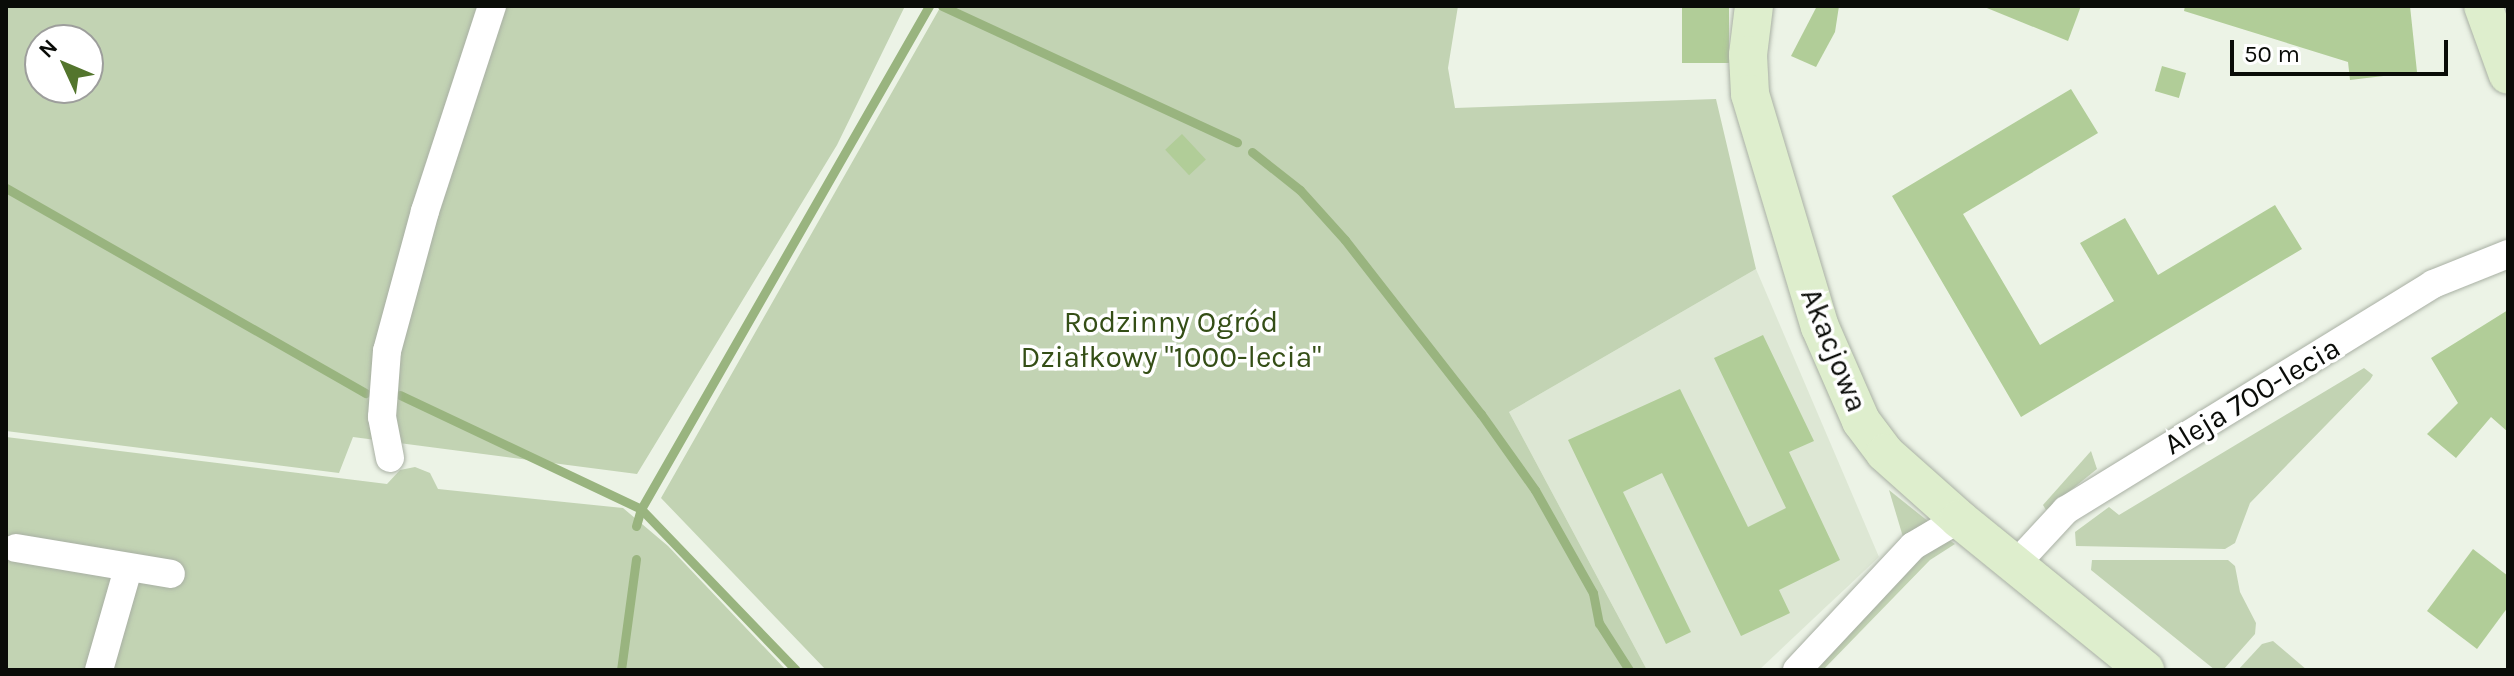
<!DOCTYPE html>
<meta charset="utf-8">
<style>
body{margin:0}
#map{position:relative;width:2514px;height:676px;overflow:hidden;background:#ecf3e6;font-family:Karla,sans-serif}
div>[style]{position:absolute}
.built>*{inset:0;background:#dde7d4}
.green>*{inset:0;background:#c2d3b3}
.stream>*{height:9px;margin:-4.5px;padding:0 4.5px;transform-origin:4.5px;border-radius:4.5px;background:#99b47f}
.building>*{inset:0;background:#b1cd98;transform-origin:0 0}
.roads{filter:drop-shadow(0 0 2px #a9b0a4) drop-shadow(0 0 2px #a9b0a4)}
.street>*{height:28px;margin:-14px;padding:0 14px;transform-origin:14px;border-radius:14px;background:#fff}
.secondary>*{height:38px;margin:-19px;padding:0 19px;transform-origin:19px;border-radius:19px;background:#deeecd}
span{translate:-50% -50%;white-space:nowrap;text-align:center;line-height:1.15;-webkit-text-stroke:7px #fff;paint-order:stroke}
.park-label{font-size:30px;color:#344e16}
.street-label{font-size:30px;color:#0a0c08}
.frame{position:absolute;inset:0;border:8px solid #0a0c08;pointer-events:none}
.north{position:absolute;left:24px;top:24px;width:80px;height:80px;box-sizing:border-box;background:#fff;border:2px solid #9d9e9c;border-radius:50%;rotate:314deg;font-size:22px;font-weight:700;line-height:32px;text-align:center;color:#0a0c08}
.north::after{content:'';display:block;margin:auto;width:28px;height:36px;background:#53752d;clip-path:polygon(50% 0,100% 100%,50% 72%,0 100%)}
.scale{position:absolute;left:2230px;top:40px;width:218px;height:36px;box-sizing:border-box;border:4px solid #0a0c08;border-top:0;padding-left:10px;font-size:24px;line-height:28px;white-space:nowrap;color:#0a0c08;-webkit-text-stroke:6px #fff;paint-order:stroke}
</style>
<div id="map">
<div class="built">
<div style="clip-path:polygon(1756px 269px,1879px 557px,1759px 670px,1647px 670px,1509px 412px)"></div>
</div>
<div class="green">
<div style="clip-path:polygon(evenodd,6px 6px,905px 6px,837px 145px,637px 474px,353px 437px,339px 473px,6px 431px,6px 6px,40px 40px,88px 40px,88px 88px,40px 88px,40px 40px)"></div>
<div style="clip-path:polygon(941px 6px,1458px 6px,1448px 68px,1455px 108px,1716px 99px,1756px 269px,1509px 412px,1647px 670px,826px 670px,661px 498px)"></div>
<div style="clip-path:polygon(2364px 368px,2373px 375px,2370px 380px,2250px 503px,2235px 543px,2225px 549px,2076px 546px,2075px 532px,2109px 507px,2119px 515px)"></div>
<div style="clip-path:polygon(6px 437px,387px 484px,400px 470px,415px 467px,430px 473px,438px 489px,623px 508px,668px 546px,786px 670px,6px 670px)"></div>
<div style="clip-path:polygon(2091px 451px,2097px 469px,2046px 510px,2043px 505px)"></div>
<div style="clip-path:polygon(1889px 490px,1934px 526px,1906px 547px)"></div>
<div style="clip-path:polygon(1949px 540px,1955px 544px,1930px 560px,1823px 670px,1805px 670px,1914px 557px)"></div>
<div style="clip-path:polygon(2092px 560px,2228px 560px,2235px 566px,2240px 592px,2256px 623px,2255px 634px,2224px 669px,2215px 670px,2091px 570px)"></div>
<div style="clip-path:polygon(2273px 641px,2307px 670px,2238px 670px,2262px 644px)"></div>
</div>
<div class="stream">
<div style="left:942px;top:6px;width:325px;rotate:24.8deg"></div>
<div style="left:1252px;top:152px;width:61px;rotate:38.4deg"></div>
<div style="left:1300px;top:190px;width:67px;rotate:48deg"></div>
<div style="left:1345px;top:240px;width:221px;rotate:52deg"></div>
<div style="left:1481px;top:414px;width:93px;rotate:54.6deg"></div>
<div style="left:1535px;top:490px;width:118px;rotate:60.6deg"></div>
<div style="left:1593px;top:593px;width:31px;rotate:79deg"></div>
<div style="left:1599px;top:623px;width:56px;rotate:57.4deg"></div>
<div style="left:6px;top:188px;width:414px;rotate:29.7deg"></div>
<div style="left:400px;top:395px;width:267px;rotate:25.3deg"></div>
<div style="left:641px;top:509px;width:223px;rotate:46.1deg"></div>
<div style="left:636px;top:526px;width:18px;rotate:-74deg"></div>
<div style="left:641px;top:509px;width:580px;rotate:-60.21deg"></div>
<div style="left:621px;top:670px;width:112px;rotate:-82.3deg"></div>
</div>
<div class="building">
<div style="left:1682px;top:6px;width:47px;height:57px"></div>
<div style="clip-path:polygon(1817px 6px,1839px 6px,1835px 32px,1816px 67px,1791px 56px)"></div>
<div style="clip-path:polygon(1982px 6px,2081px 6px,2068px 41px)"></div>
<div style="clip-path:polygon(2185px 6px,2410px 6px,2417px 72px,2350px 80px,2348px 62px,2184px 11px)"></div>
<div style="left:2162px;top:66px;width:25px;height:26px;rotate:16deg"></div>
<div style="clip-path:polygon(2071px 89px,2098px 133px,1963px 214px,2040px 345px,2114px 301px,2080px 243px,2125px 218px,2158px 275px,2275px 205px,2302px 249px,2021px 417px,1892px 196px)"></div>
<div style="left:1182px;top:134px;width:35px;height:23px;rotate:47deg"></div>
<div style="clip-path:polygon(2508px 310px,2508px 432px,2491px 417px,2456px 458px,2427px 434px,2458px 403px,2431px 358px)"></div>
<div style="clip-path:polygon(1763px 335px,1814px 441px,1789px 452px,1840px 560px,1779px 590px,1790px 613px,1741px 636px,1662px 473px,1623px 492px,1691px 632px,1666px 644px,1568px 440px,1680px 389px,1748px 527px,1786px 508px,1714px 358px)"></div>
<div style="clip-path:polygon(2473px 549px,2508px 576px,2508px 607px,2477px 649px,2427px 611px)"></div>
</div>
<div class="roads">
<div class="street">
<div style="left:390px;top:458px;width:42px;rotate:-101deg"></div>
<div style="left:382px;top:417px;width:66px;rotate:-85.7deg"></div>
<div style="left:387px;top:351px;width:145px;rotate:-74.8deg"></div>
<div style="left:425px;top:211px;width:216px;rotate:-71.9deg"></div>
<div style="left:16px;top:548px;width:157px;rotate:9.5deg"></div>
<div style="left:2015px;top:565px;width:75px;rotate:-47.2deg"></div>
<div style="left:2066px;top:510px;width:431px;rotate:-31.6deg"></div>
<div style="left:2433px;top:284px;width:81px;rotate:-21.8deg"></div>
<div style="left:99px;top:670px;width:105px;rotate:-74deg"></div>
<div style="left:1797px;top:670px;width:170px;rotate:-46.9deg"></div>
<div style="left:1913px;top:546px;width:53px;rotate:-30.4deg"></div>
</div>
<div class="secondary">
<div style="left:1754px;top:6px;width:49px;rotate:97deg"></div>
<div style="left:1748px;top:55px;width:39px;rotate:87deg"></div>
<div style="left:1750px;top:94px;width:243px;rotate:73.3deg"></div>
<div style="left:1820px;top:327px;width:103px;rotate:66.4deg"></div>
<div style="left:1861px;top:421px;width:40px;rotate:53deg"></div>
<div style="left:1885px;top:453px;width:99px;rotate:41.7deg"></div>
<div style="left:1959px;top:519px;width:240px;rotate:39.1deg"></div>
<div style="left:2483px;top:6px;width:73px;rotate:70.1deg"></div>
</div>
</div>
<div class="park-label">
<span style="left:1171px;top:339px">Rodzinny Ogród<br>Działkowy "1000-lecia"</span>
</div>
<div class="street-label">
<span style="left:1834px;top:350px;rotate:68deg">Akacjowa</span>
<span style="left:2252px;top:396px;rotate:-31deg">Aleja 700-lecia</span>
</div>
<div class="frame"></div>
<div class="north">N</div>
<div class="scale">50 m</div>
</div>
